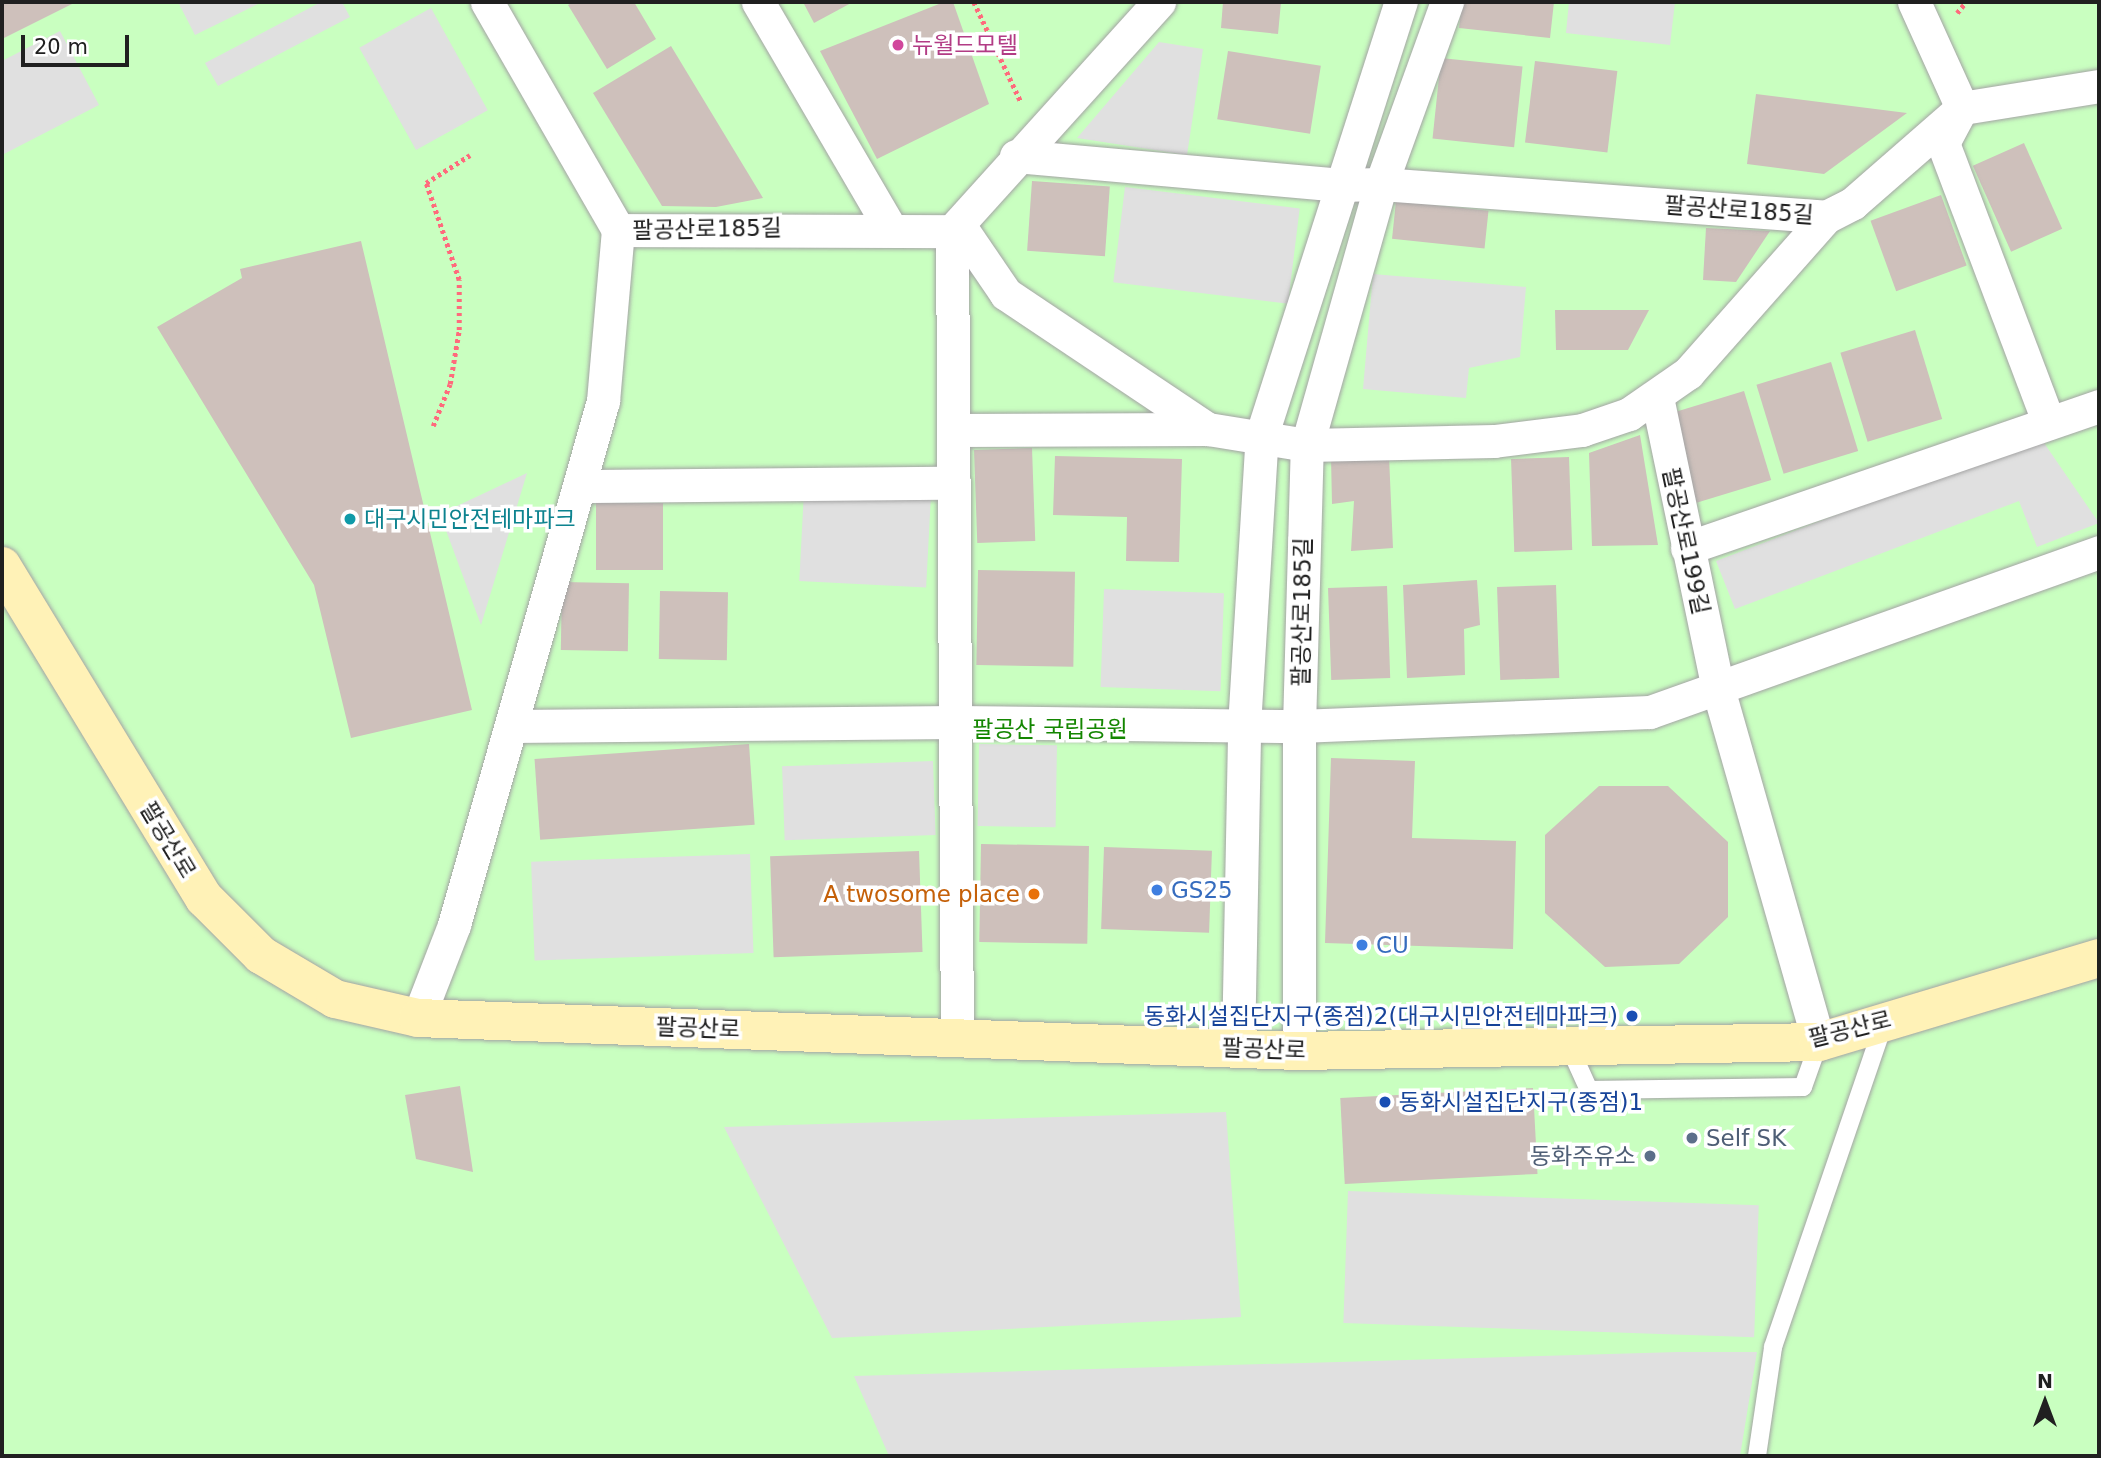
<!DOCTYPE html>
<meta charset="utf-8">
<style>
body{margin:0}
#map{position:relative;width:2101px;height:1458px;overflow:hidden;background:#f2ebe6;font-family:"DejaVu Sans","Noto Sans KR",sans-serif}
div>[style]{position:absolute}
.park>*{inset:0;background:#c9ffc0;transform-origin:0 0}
.parking>*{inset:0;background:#e0e0e0;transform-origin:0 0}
.building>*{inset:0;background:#cec0bb;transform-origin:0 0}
.path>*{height:4.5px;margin-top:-2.25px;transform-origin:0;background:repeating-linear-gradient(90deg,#ff6a7c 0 3.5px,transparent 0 7px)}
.roads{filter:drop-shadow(0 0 2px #a4a4a4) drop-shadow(0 0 2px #a4a4a4)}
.lane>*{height:18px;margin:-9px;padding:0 9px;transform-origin:9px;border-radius:9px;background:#fff}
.street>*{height:33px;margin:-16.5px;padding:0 16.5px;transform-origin:16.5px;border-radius:16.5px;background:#fff}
.secondary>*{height:38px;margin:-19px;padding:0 19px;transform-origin:19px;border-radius:19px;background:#fff2b7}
.dots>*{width:19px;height:19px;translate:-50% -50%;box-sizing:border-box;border:4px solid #fff;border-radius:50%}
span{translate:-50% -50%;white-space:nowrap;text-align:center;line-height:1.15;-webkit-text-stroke:7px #fff;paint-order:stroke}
.hotel-label{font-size:23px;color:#b23c85}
.left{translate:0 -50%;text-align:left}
.street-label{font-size:23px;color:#202020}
.culture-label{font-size:23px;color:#0d838f}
.park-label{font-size:23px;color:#148601}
.shop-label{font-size:23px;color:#366cbe}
.food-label{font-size:23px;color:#c56008}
.right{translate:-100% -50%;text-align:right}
.transit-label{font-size:23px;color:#164399}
.service-label{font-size:23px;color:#4e5e75}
.frame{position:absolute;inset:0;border:4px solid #202020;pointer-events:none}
.north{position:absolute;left:2010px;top:1367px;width:70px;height:70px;-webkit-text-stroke:5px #fff;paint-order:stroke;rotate:0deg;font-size:19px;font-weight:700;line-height:28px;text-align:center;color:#202020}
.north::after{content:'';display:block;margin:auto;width:24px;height:32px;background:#202020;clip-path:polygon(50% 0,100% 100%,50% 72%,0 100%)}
.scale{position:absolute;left:21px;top:35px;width:108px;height:32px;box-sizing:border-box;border:4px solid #202020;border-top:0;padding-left:9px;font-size:21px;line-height:24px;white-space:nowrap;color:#202020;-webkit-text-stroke:5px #fff;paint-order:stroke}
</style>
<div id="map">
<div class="park">
<div style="left:2px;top:2px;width:2097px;height:1454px"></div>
</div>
<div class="parking">
<div style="clip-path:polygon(178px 2px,262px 2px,195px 35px)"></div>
<div style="clip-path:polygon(321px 2px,342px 2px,350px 17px,218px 86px,205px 63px)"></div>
<div style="clip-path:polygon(1569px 2px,1675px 2px,1670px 45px,1566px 33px)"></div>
<div style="left:431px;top:8px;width:117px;height:82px;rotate:61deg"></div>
<div style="clip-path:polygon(60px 31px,99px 105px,2px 155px,2px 61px)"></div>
<div style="clip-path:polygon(1159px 42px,1203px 49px,1187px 155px,1077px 138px)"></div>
<div style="left:1125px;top:187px;width:176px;height:96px;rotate:7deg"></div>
<div style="clip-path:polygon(1373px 274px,1526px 287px,1520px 357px,1469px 368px,1466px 398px,1363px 389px)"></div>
<div style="clip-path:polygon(2040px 437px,2099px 523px,2037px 547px,2019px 501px,1735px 609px,1716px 561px)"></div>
<div style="clip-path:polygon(527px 473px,481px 625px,440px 514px)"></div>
<div style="left:804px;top:491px;width:127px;height:90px;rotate:3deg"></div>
<div style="left:1104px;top:589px;width:120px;height:98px;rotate:2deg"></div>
<div style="left:979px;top:744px;width:78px;height:82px;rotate:1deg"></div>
<div style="left:933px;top:761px;width:74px;height:151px;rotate:88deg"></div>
<div style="left:750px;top:854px;width:99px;height:219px;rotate:88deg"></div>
<div style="clip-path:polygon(1226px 1112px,1241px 1317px,832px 1338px,724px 1127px)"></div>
<div style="left:1348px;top:1191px;width:411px;height:132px;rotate:2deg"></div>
<div style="clip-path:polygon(1678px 1352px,1757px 1352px,1740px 1456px,889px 1456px,854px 1376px)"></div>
</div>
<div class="building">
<div style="clip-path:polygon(2px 2px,76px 2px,2px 39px)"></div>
<div style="clip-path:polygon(573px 2px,634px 2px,656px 39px,607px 69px,568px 5px)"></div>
<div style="clip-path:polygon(803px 2px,853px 2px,814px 23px)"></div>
<div style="clip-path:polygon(944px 2px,953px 2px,989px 104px,877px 159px,820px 51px)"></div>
<div style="clip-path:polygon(1223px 2px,1281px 2px,1278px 34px,1221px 28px)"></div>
<div style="clip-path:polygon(1462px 2px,1554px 2px,1550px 38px,1459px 28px)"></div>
<div style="clip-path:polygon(671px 46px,763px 198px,716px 207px,662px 206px,593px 93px)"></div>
<div style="left:1228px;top:51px;width:94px;height:69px;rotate:9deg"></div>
<div style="left:1441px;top:58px;width:82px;height:81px;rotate:6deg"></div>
<div style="left:1535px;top:61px;width:83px;height:82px;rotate:7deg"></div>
<div style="clip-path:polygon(1756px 94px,1907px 113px,1824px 174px,1747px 164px)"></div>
<div style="left:2024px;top:143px;width:94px;height:56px;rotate:66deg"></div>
<div style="left:1032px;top:181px;width:78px;height:70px;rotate:4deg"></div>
<div style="left:1941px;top:195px;width:75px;height:75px;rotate:70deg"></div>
<div style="left:1396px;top:201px;width:93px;height:38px;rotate:6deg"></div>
<div style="clip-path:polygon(1706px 228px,1770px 231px,1736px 282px,1703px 280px)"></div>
<div style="clip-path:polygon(361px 241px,472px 710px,351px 738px,314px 585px,157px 327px,242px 278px,240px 269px)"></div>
<div style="clip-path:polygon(1555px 310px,1649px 310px,1628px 350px,1556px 350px)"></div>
<div style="left:1915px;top:330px;width:93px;height:78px;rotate:73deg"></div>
<div style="left:1831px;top:362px;width:93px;height:78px;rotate:73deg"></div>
<div style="left:1744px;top:391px;width:93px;height:78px;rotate:73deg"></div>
<div style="clip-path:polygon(1640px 435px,1658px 545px,1592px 546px,1589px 453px)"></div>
<div style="left:1032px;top:448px;width:93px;height:58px;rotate:88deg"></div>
<div style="clip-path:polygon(1055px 456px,1182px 459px,1179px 562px,1126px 561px,1127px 517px,1053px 515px)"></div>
<div style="clip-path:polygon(1389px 456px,1393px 548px,1351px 551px,1354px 501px,1332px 504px,1331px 458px)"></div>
<div style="left:1569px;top:457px;width:93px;height:58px;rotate:88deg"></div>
<div style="left:596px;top:503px;width:67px;height:67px"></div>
<div style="left:978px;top:570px;width:97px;height:95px;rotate:1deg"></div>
<div style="clip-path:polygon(1477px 580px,1480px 625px,1464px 629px,1465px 675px,1407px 678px,1403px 585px)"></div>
<div style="left:562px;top:582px;width:67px;height:68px;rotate:1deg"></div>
<div style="left:1556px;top:585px;width:93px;height:59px;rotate:88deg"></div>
<div style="left:1387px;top:586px;width:92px;height:59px;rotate:88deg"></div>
<div style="left:660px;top:591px;width:68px;height:68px;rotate:1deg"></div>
<div style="left:749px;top:744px;width:81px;height:215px;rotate:86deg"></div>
<div style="clip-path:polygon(1331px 758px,1415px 761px,1412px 838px,1516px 841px,1513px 949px,1325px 943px)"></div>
<div style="clip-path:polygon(1599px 786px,1668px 786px,1728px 842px,1728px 917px,1679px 964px,1605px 967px,1545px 913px,1545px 835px)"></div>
<div style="left:981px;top:844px;width:108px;height:98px;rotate:1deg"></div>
<div style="left:1104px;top:847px;width:108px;height:82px;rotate:2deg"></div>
<div style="left:919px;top:851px;width:101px;height:149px;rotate:88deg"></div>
<div style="clip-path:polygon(460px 1086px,473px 1172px,416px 1159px,405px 1095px)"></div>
<div style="left:1533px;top:1088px;width:86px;height:193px;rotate:87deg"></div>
</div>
<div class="path">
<div style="left:974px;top:2px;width:110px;rotate:64.8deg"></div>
<div style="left:2023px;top:2px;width:7px"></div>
<div style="left:1957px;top:13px;width:14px;rotate:-51deg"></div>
<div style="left:433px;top:426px;width:45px;rotate:-68deg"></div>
<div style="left:450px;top:384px;width:55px;rotate:-80.5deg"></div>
<div style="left:459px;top:330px;width:50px;rotate:-90deg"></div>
<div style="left:459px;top:280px;width:102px;rotate:-108.8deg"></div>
<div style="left:426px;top:183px;width:52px;rotate:-32.5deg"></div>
</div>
<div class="roads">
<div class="lane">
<div style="left:1569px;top:1046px;width:48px;rotate:65.6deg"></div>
<div style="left:1589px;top:1090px;width:214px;rotate:-0.8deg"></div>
<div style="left:1803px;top:1087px;width:48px;rotate:-70.4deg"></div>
<div style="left:1757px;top:1456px;width:110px;rotate:-81.6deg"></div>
<div style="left:1773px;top:1347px;width:343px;rotate:-71.1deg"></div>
</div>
<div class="street">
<div style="left:487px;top:2px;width:263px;rotate:60.1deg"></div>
<div style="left:758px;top:2px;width:262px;rotate:59.7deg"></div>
<div style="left:1914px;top:2px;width:116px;rotate:65.6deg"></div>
<div style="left:1959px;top:113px;width:34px;rotate:118deg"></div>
<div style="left:1943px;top:143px;width:299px;rotate:69.3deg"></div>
<div style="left:1016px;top:156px;width:324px;rotate:5.1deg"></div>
<div style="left:1339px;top:185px;width:42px;rotate:-1.4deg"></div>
<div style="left:1381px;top:184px;width:446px;rotate:4.2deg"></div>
<div style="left:1826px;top:217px;width:30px;rotate:-27deg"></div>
<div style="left:1853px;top:203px;width:145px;rotate:-41.1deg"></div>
<div style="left:1962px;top:108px;width:139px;rotate:-9.1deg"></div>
<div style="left:959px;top:225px;width:83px;rotate:55.7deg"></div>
<div style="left:1006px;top:294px;width:243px;rotate:33.8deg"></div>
<div style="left:618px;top:230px;width:334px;rotate:0.2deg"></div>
<div style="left:952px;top:231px;width:309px;rotate:-47.9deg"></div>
<div style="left:952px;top:231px;width:807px;rotate:89.65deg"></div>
<div style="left:1657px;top:397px;width:294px;rotate:78.2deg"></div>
<div style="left:1717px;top:685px;width:371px;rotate:74.1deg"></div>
<div style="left:954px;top:430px;width:254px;rotate:-0.2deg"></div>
<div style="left:1208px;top:429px;width:100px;rotate:9.2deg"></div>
<div style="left:1307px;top:445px;width:187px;rotate:-1.2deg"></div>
<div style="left:1494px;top:441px;width:89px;rotate:-7.1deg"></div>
<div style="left:1582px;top:430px;width:50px;rotate:-18.8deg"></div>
<div style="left:1629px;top:414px;width:72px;rotate:-34.8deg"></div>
<div style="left:1688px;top:373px;width:208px;rotate:-48.5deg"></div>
<div style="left:580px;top:486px;width:374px;rotate:-0.5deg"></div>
<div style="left:1687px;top:548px;width:436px;rotate:-19deg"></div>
<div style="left:511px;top:726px;width:445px;rotate:-0.5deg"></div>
<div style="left:956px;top:722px;width:343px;rotate:0.7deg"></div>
<div style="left:1299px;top:726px;width:351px;rotate:-2.3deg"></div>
<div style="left:1650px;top:712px;width:477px;rotate:-19.6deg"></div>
<div style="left:418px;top:1018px;width:100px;rotate:-68.8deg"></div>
<div style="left:454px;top:925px;width:545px;rotate:-74.13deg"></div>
<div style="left:603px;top:401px;width:172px;rotate:-85deg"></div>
<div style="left:1238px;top:1048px;width:322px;rotate:-88.9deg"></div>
<div style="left:1244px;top:726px;width:293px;rotate:-86.5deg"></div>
<div style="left:1262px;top:434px;width:454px;rotate:-72.2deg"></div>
<div style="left:1299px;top:1051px;width:325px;rotate:-90deg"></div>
<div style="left:1299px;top:726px;width:281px;rotate:-88.4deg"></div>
<div style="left:1307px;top:445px;width:271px;rotate:-74.2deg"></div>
<div style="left:1381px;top:184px;width:194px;rotate:-70.1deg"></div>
</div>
<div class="secondary">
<div style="left:2px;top:566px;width:389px;rotate:58.7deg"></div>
<div style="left:204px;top:898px;width:81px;rotate:45deg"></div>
<div style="left:261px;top:955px;width:86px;rotate:30.7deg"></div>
<div style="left:335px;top:999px;width:85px;rotate:12.9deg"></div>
<div style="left:418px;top:1018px;width:882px;rotate:2.15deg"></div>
<div style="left:1299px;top:1051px;width:520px;rotate:-0.99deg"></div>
<div style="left:1819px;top:1042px;width:292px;rotate:-16.7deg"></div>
</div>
</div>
<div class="dots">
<div style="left:898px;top:45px;background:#d1479c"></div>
<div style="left:350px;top:519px;background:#0f9aa8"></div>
<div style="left:1157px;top:890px;background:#3f7fe0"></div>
<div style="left:1034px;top:894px;background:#e8710a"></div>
<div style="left:1362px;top:945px;background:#3f7fe0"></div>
<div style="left:1632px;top:1016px;background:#1a4fb4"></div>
<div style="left:1385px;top:1102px;background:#1a4fb4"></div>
<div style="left:1692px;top:1138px;background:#5c6f8a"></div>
<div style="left:1650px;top:1156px;background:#5c6f8a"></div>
</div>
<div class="hotel-label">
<span class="left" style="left:912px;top:45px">뉴월드모텔</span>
</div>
<div class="street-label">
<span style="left:1739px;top:210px;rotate:4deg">팔공산로185길</span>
<span style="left:707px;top:229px;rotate:-1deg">팔공산로185길</span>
<span style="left:1686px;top:541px;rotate:78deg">팔공산로199길</span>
<span style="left:1302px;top:612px;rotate:-89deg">팔공산로185길</span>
<span style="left:168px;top:840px;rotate:59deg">팔공산로</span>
<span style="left:698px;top:1028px;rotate:2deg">팔공산로</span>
<span style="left:1850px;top:1029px;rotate:-14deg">팔공산로</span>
<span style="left:1264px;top:1049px;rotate:2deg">팔공산로</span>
</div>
<div class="culture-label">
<span class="left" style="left:364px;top:519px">대구시민안전테마파크</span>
</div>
<div class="park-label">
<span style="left:1050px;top:729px">팔공산 국립공원</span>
</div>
<div class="shop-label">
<span class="left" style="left:1171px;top:890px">GS25</span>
<span class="left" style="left:1376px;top:945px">CU</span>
</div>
<div class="food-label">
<span class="right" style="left:1020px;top:894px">A twosome place</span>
</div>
<div class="transit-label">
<span class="right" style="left:1618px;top:1016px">동화시설집단지구(종점)2(대구시민안전테마파크)</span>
<span class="left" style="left:1399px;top:1102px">동화시설집단지구(종점)1</span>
</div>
<div class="service-label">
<span class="left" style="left:1706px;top:1138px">Self SK</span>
<span class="right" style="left:1636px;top:1156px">동화주유소</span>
</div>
<div class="frame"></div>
<div class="north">N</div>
<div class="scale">20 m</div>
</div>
